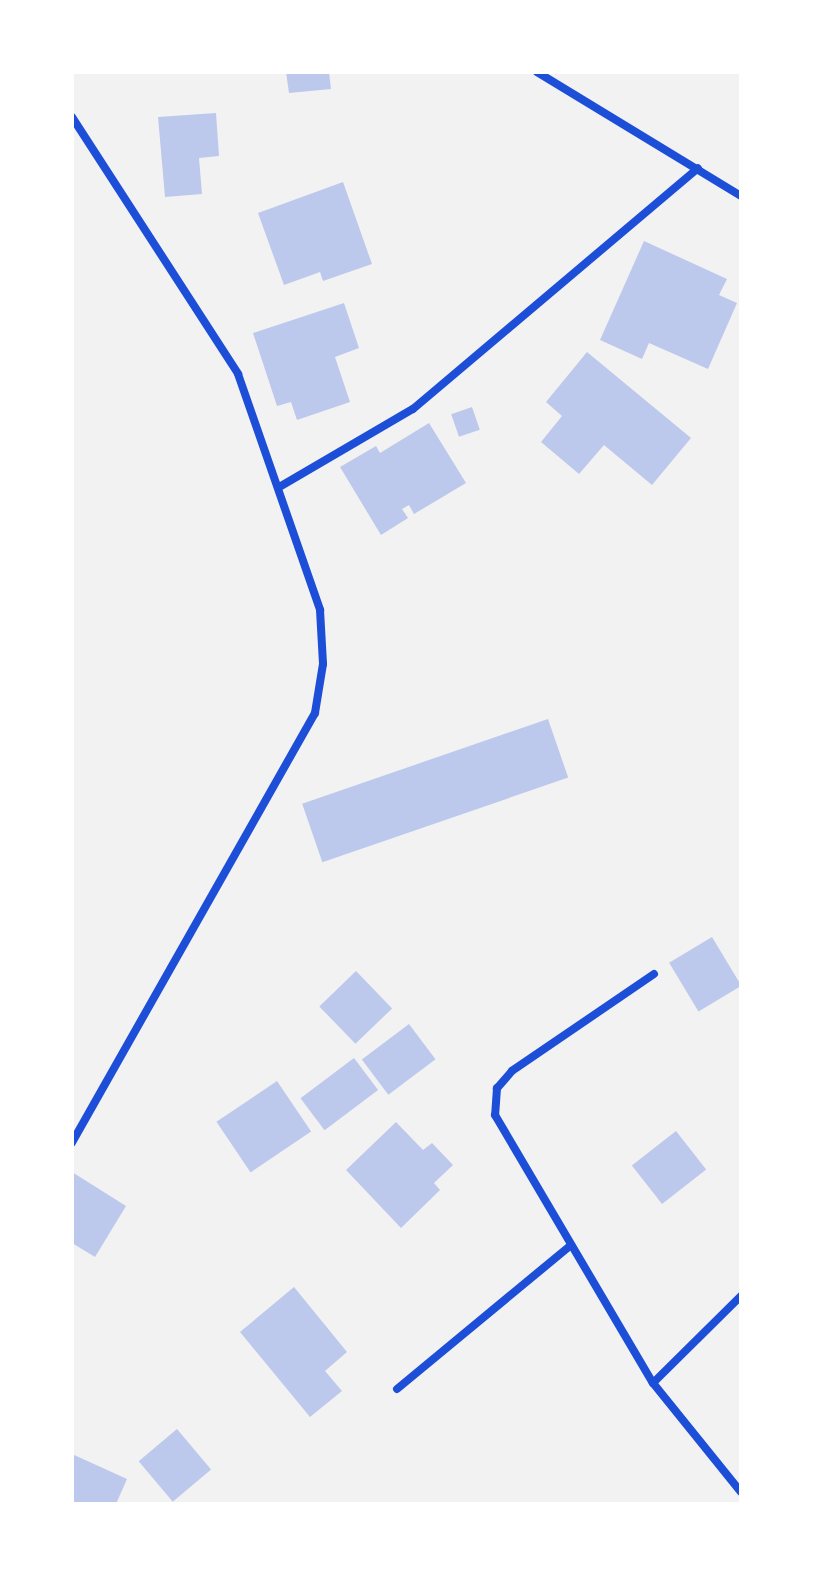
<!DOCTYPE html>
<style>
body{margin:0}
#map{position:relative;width:813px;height:1576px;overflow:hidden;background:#f2f2f2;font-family:Jost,sans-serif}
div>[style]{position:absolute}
.building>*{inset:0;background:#bdc9ec;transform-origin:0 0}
.minor>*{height:8px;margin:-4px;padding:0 4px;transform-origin:4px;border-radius:4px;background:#1d4ed8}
span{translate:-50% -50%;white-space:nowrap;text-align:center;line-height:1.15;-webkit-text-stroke:7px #fff;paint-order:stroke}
.frame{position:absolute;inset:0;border:74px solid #fff;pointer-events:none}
</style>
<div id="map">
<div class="building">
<div style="clip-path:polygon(286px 72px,329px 72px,331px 89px,289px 93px)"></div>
<div style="clip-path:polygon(216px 113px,219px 156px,199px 158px,202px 194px,165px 197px,158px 117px)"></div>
<div style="clip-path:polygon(343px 182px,372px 264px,323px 281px,320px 272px,284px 285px,258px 213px)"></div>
<div style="clip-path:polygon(644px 241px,727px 279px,719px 295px,737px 303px,708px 369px,649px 343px,642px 359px,600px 340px)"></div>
<div style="clip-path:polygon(344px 303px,359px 348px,335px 357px,350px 402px,297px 420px,291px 402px,277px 406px,253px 333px)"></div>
<div style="clip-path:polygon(587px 352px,691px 438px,652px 485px,604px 445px,579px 474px,541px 442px,562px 416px,546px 402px)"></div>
<div style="left:472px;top:407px;width:24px;height:22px;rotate:71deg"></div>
<div style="clip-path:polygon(429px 423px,466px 483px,414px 514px,409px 505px,402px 509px,408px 518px,381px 535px,340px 467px,376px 446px,380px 453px)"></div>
<div style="left:548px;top:719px;width:62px;height:260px;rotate:71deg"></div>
<div style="left:712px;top:937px;width:57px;height:50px;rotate:59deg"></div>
<div style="left:356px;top:971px;width:52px;height:51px;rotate:46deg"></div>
<div style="left:409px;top:1024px;width:44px;height:59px;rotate:53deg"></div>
<div style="left:354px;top:1058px;width:40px;height:67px;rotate:53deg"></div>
<div style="left:277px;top:1081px;width:61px;height:73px;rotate:56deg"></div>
<div style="clip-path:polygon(396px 1122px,423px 1150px,432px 1143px,453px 1165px,434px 1183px,440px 1190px,401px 1228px,346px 1170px)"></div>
<div style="left:676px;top:1131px;width:49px;height:56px;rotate:52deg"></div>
<div style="clip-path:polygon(72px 1172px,126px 1206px,95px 1257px,72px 1243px)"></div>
<div style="clip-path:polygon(294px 1287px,347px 1352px,325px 1371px,342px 1391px,310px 1417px,240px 1332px)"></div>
<div style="left:177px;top:1429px;width:53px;height:50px;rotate:50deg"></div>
<div style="clip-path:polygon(72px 1454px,127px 1479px,116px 1504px,72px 1504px)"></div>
</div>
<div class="minor">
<div style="left:537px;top:72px;width:239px;rotate:31.3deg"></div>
<div style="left:72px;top:117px;width:306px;rotate:57.1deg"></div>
<div style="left:238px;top:374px;width:250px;rotate:70.8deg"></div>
<div style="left:320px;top:610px;width:54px;rotate:86.8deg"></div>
<div style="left:323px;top:664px;width:50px;rotate:99.3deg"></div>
<div style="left:315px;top:713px;width:494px;rotate:119.5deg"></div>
<div style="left:281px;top:486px;width:153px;rotate:-30.3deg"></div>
<div style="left:413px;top:409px;width:373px;rotate:-40.2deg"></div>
<div style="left:654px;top:974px;width:172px;rotate:145.7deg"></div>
<div style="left:512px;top:1071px;width:23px;rotate:131deg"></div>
<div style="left:497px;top:1088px;width:27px;rotate:94deg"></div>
<div style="left:495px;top:1115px;width:311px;rotate:59.5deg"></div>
<div style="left:653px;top:1383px;width:140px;rotate:51.1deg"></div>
<div style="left:653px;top:1383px;width:124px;rotate:-44.7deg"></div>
<div style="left:397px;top:1389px;width:224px;rotate:-39.6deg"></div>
</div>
<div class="frame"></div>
</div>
